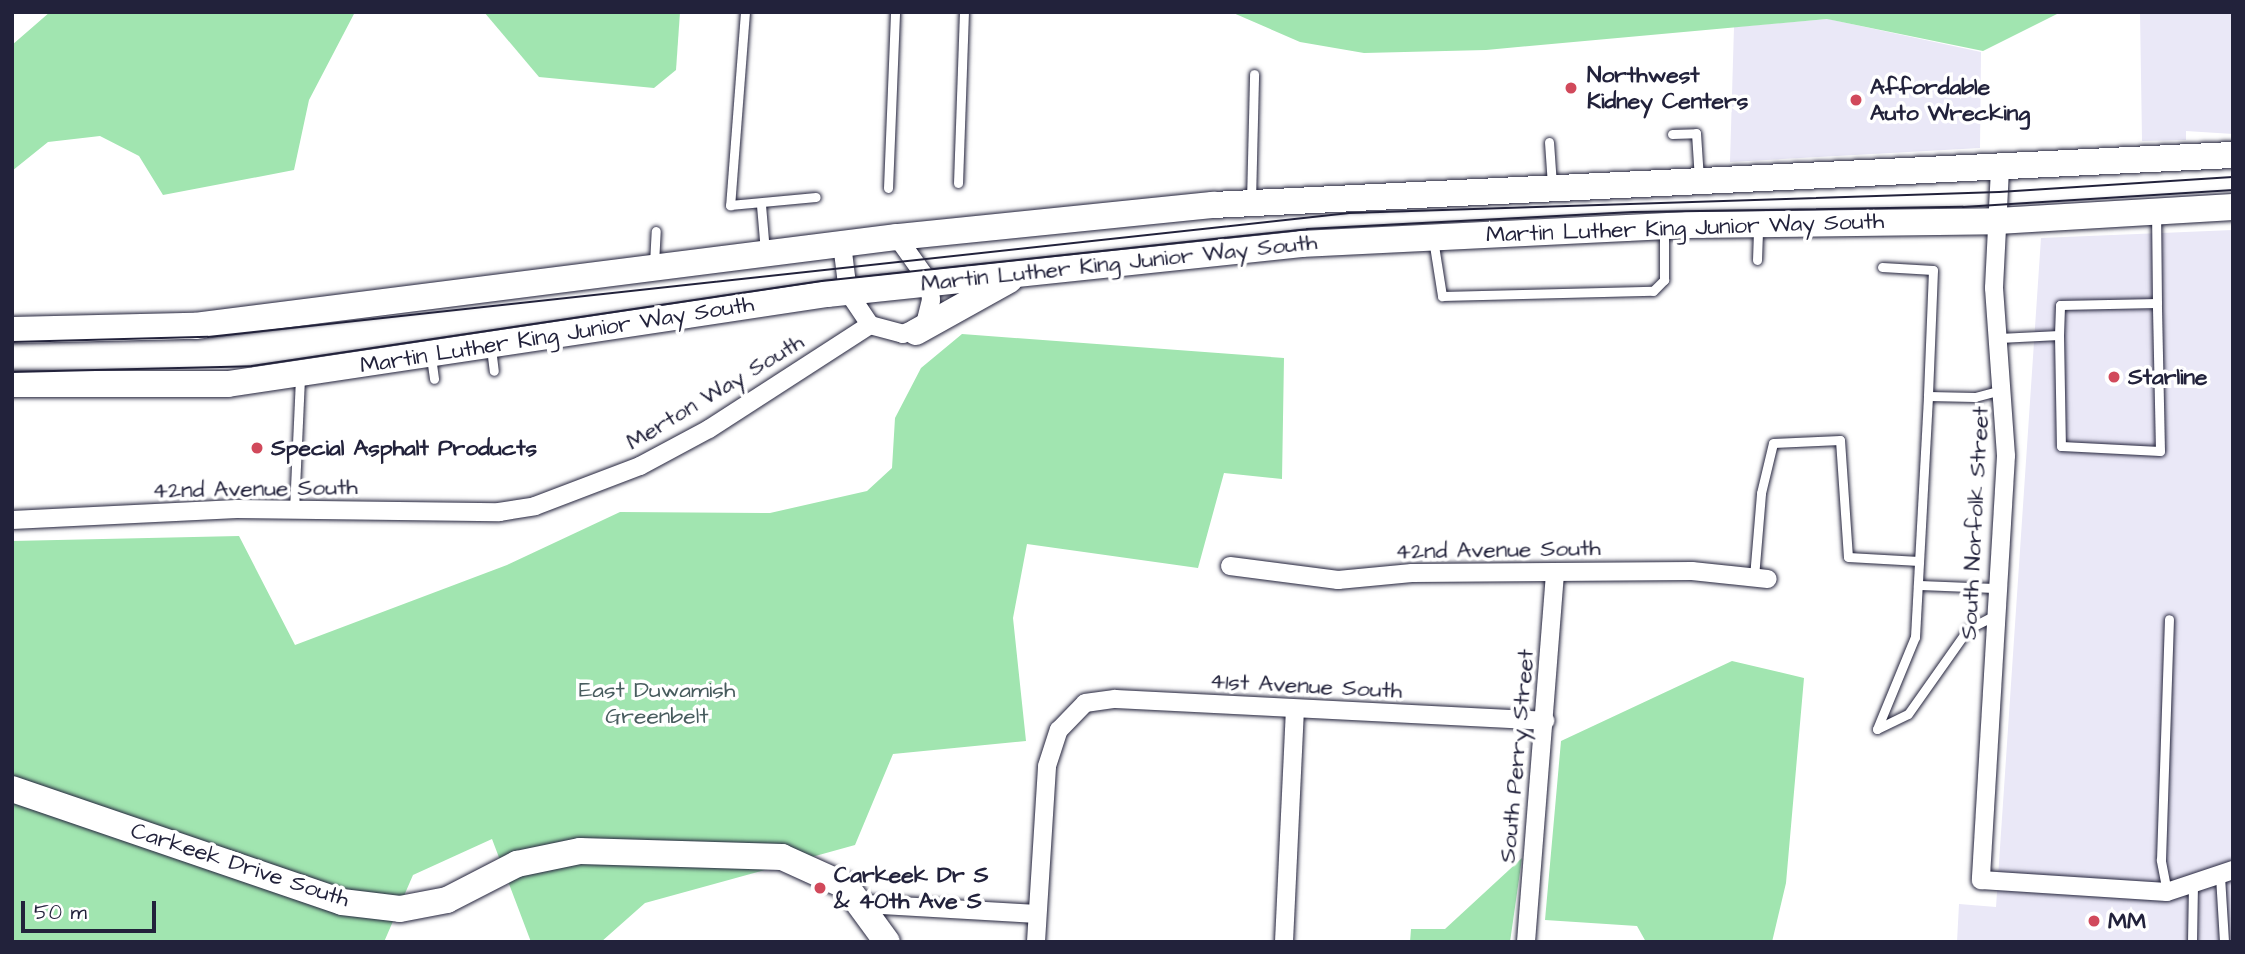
<!DOCTYPE html>
<style>
body{margin:0}
#map{position:relative;width:2245px;height:954px;overflow:hidden;background:#fff;font-family:"Architects Daughter",sans-serif}
div>[style]{position:absolute}
.built>*{inset:0;background:#eae8f7}
.green>*{inset:0;background:#a1e5b0}
.roads{filter:drop-shadow(0 0 2px #22223b) drop-shadow(0 0 2px #22223b)}
.service>*{height:9px;margin:-4.5px;padding:0 4.5px;transform-origin:4.5px;border-radius:4.5px;background:#fff}
.minor>*{height:18px;margin:-9px;padding:0 9px;transform-origin:9px;border-radius:9px;background:#fff}
.secondary>*{height:26px;margin:-13px;padding:0 13px;transform-origin:13px;border-radius:13px;background:#fff}
.tram>*{height:2px;margin:-1px;padding:0 1px;transform-origin:1px;border-radius:1px;background:#22223b}
.dots>*{width:19px;height:19px;translate:-50% -50%;box-sizing:border-box;border:4px solid #fff;border-radius:50%}
span{translate:-50% -50%;white-space:nowrap;text-align:center;line-height:1.15;-webkit-text-stroke:7px #fff;paint-order:stroke}
.poi-label{font-size:23px;color:#22223b;font-weight:700}
.left{translate:0 -50%;text-align:left}
.street-label{font-size:23px;color:#22223b}
.park-label{font-size:23px;color:#485c5e}
.frame{position:absolute;inset:0;border:14px solid #22223b;pointer-events:none}
.scale{position:absolute;left:21px;top:901px;width:135px;height:32px;box-sizing:border-box;border:4px solid #22223b;border-top:0;padding-left:9px;font-size:21px;line-height:24px;white-space:nowrap;color:#22223b;-webkit-text-stroke:5px #fff;paint-order:stroke}
</style>
<div id="map">
<div class="built">
<div style="clip-path:polygon(2140px 12px,2233px 12px,2233px 134px,2186px 131px,2186px 140px,2142px 141px)"></div>
<div style="clip-path:polygon(1828px 19px,1981px 52px,1980px 148px,1730px 162px,1734px 27px)"></div>
<div style="clip-path:polygon(2233px 230px,2233px 942px,1957px 942px,1959px 904px,1996px 907px,2041px 238px)"></div>
</div>
<div class="green">
<div style="clip-path:polygon(50px 12px,355px 12px,309px 100px,294px 170px,163px 195px,139px 156px,100px 136px,48px 142px,12px 171px,12px 45px)"></div>
<div style="clip-path:polygon(484px 12px,680px 12px,676px 70px,654px 88px,539px 77px)"></div>
<div style="clip-path:polygon(1231px 12px,2061px 12px,1983px 51px,1827px 19px,1486px 50px,1364px 53px,1300px 42px)"></div>
<div style="clip-path:polygon(962px 334px,1284px 358px,1282px 479px,1224px 473px,1198px 568px,1027px 544px,1013px 618px,1026px 741px,893px 754px,855px 845px,645px 903px,601px 942px,531px 942px,492px 839px,413px 875px,384px 942px,12px 942px,12px 541px,239px 536px,295px 645px,507px 565px,620px 512px,770px 513px,867px 491px,892px 468px,895px 418px,921px 368px)"></div>
<div style="clip-path:polygon(1732px 661px,1804px 678px,1786px 883px,1772px 942px,1646px 942px,1637px 926px,1545px 920px,1561px 741px)"></div>
<div style="clip-path:polygon(1522px 858px,1510px 942px,1410px 942px,1411px 929px,1445px 929px)"></div>
</div>
<div class="roads">
<div class="service">
<div style="left:745px;top:12px;width:194px;rotate:94.4deg"></div>
<div style="left:730px;top:205px;width:86px;rotate:-5.3deg"></div>
<div style="left:1672px;top:134px;width:24px;rotate:-2deg"></div>
<div style="left:1696px;top:133px;width:47px;rotate:86.3deg"></div>
<div style="left:1549px;top:142px;width:43px;rotate:86deg"></div>
<div style="left:958px;top:183px;width:171px;rotate:-88deg"></div>
<div style="left:888px;top:188px;width:176px;rotate:-87.7deg"></div>
<div style="left:1251px;top:201px;width:127px;rotate:-88.6deg"></div>
<div style="left:761px;top:205px;width:47px;rotate:85.1deg"></div>
<div style="left:1433px;top:239px;width:58px;rotate:81deg"></div>
<div style="left:1442px;top:296px;width:211px;rotate:-1.4deg"></div>
<div style="left:1653px;top:291px;width:16px;rotate:-45deg"></div>
<div style="left:1664px;top:280px;width:52px;rotate:-90deg"></div>
<div style="left:1757px;top:260px;width:33px;rotate:-88deg"></div>
<div style="left:654px;top:264px;width:33px;rotate:-87deg"></div>
<div style="left:1882px;top:267px;width:51px;rotate:3.4deg"></div>
<div style="left:1933px;top:270px;width:126px;rotate:92.3deg"></div>
<div style="left:2059px;top:335px;width:111px;rotate:89deg"></div>
<div style="left:2061px;top:446px;width:99px;rotate:2.9deg"></div>
<div style="left:2160px;top:451px;width:148px;rotate:-91.2deg"></div>
<div style="left:1999px;top:338px;width:60px;rotate:-2.9deg"></div>
<div style="left:2059px;top:335px;width:30px;rotate:-88deg"></div>
<div style="left:2060px;top:305px;width:97px;rotate:-1.2deg"></div>
<div style="left:2157px;top:303px;width:90px;rotate:-90.6deg"></div>
<div style="left:491px;top:348px;width:23px;rotate:83deg"></div>
<div style="left:431px;top:357px;width:22px;rotate:82deg"></div>
<div style="left:294px;top:510px;width:134px;rotate:-87.4deg"></div>
<div style="left:1754px;top:577px;width:84px;rotate:-85.2deg"></div>
<div style="left:1761px;top:493px;width:51px;rotate:-76.5deg"></div>
<div style="left:1773px;top:443px;width:67px;rotate:-2.6deg"></div>
<div style="left:1840px;top:440px;width:117px;rotate:86.1deg"></div>
<div style="left:1848px;top:557px;width:71px;rotate:3.2deg"></div>
<div style="left:1918px;top:585px;width:78px;rotate:2.2deg"></div>
<div style="left:1877px;top:729px;width:100px;rotate:-67.6deg"></div>
<div style="left:1915px;top:637px;width:241px;rotate:-86.9deg"></div>
<div style="left:1928px;top:396px;width:47px;rotate:1.2deg"></div>
<div style="left:1975px;top:397px;width:30px;rotate:-15deg"></div>
<div style="left:1877px;top:729px;width:34px;rotate:-26deg"></div>
<div style="left:1908px;top:714px;width:104px;rotate:-54.8deg"></div>
<div style="left:1968px;top:629px;width:30px;rotate:-27deg"></div>
<div style="left:2220px;top:876px;width:66px;rotate:86.5deg"></div>
<div style="left:2167px;top:892px;width:33px;rotate:-101deg"></div>
<div style="left:2161px;top:860px;width:241px;rotate:-88.1deg"></div>
<div style="left:2192px;top:942px;width:55px;rotate:-89deg"></div>
</div>
<div class="minor">
<div style="left:2000px;top:169px;width:119px;rotate:92.9deg"></div>
<div style="left:1994px;top:288px;width:168px;rotate:85.9deg"></div>
<div style="left:2006px;top:456px;width:425px;rotate:93.4deg"></div>
<div style="left:1981px;top:880px;width:186px;rotate:3.7deg"></div>
<div style="left:2167px;top:892px;width:70px;rotate:-18.4deg"></div>
<div style="left:842px;top:244px;width:48px;rotate:82.9deg"></div>
<div style="left:848px;top:292px;width:40px;rotate:56deg"></div>
<div style="left:870px;top:325px;width:34px;rotate:15deg"></div>
<div style="left:903px;top:334px;width:24px;rotate:-24deg"></div>
<div style="left:925px;top:324px;width:25px;rotate:-76deg"></div>
<div style="left:931px;top:300px;width:18px;rotate:-96deg"></div>
<div style="left:929px;top:282px;width:55px;rotate:-125.4deg"></div>
<div style="left:12px;top:520px;width:225px;rotate:-2.8deg"></div>
<div style="left:237px;top:509px;width:262px;rotate:0.7deg"></div>
<div style="left:499px;top:512px;width:36px;rotate:-9deg"></div>
<div style="left:535px;top:506px;width:112px;rotate:-20.9deg"></div>
<div style="left:640px;top:466px;width:78px;rotate:-28.2deg"></div>
<div style="left:709px;top:429px;width:192px;rotate:-32.9deg"></div>
<div style="left:1230px;top:566px;width:109px;rotate:7.4deg"></div>
<div style="left:1338px;top:580px;width:74px;rotate:-5.4deg"></div>
<div style="left:1412px;top:573px;width:280px;rotate:-0.4deg"></div>
<div style="left:1692px;top:571px;width:76px;rotate:6deg"></div>
<div style="left:865px;top:904px;width:172px;rotate:3.3deg"></div>
<div style="left:1036px;top:942px;width:176px;rotate:-86.4deg"></div>
<div style="left:1047px;top:766px;width:38px;rotate:-72deg"></div>
<div style="left:1059px;top:730px;width:37px;rotate:-46deg"></div>
<div style="left:1085px;top:703px;width:30px;rotate:-8deg"></div>
<div style="left:1115px;top:699px;width:431px;rotate:2.9deg"></div>
<div style="left:1284px;top:942px;width:231px;rotate:-87.3deg"></div>
<div style="left:1526px;top:942px;width:370px;rotate:-85.5deg"></div>
</div>
<div class="secondary">
<div style="left:12px;top:330px;width:183px;rotate:-1.3deg"></div>
<div style="left:195px;top:326px;width:708px;rotate:-7.23deg"></div>
<div style="left:897px;top:237px;width:318px;rotate:-5.8deg"></div>
<div style="left:1213px;top:205px;width:1021px;rotate:-2.81deg"></div>
<div style="left:916px;top:332px;width:107px;rotate:-29.2deg"></div>
<div style="left:12px;top:384px;width:216px"></div>
<div style="left:228px;top:384px;width:606px;rotate:-8.54deg"></div>
<div style="left:827px;top:294px;width:477px;rotate:-6deg"></div>
<div style="left:1301px;top:244px;width:387px;rotate:-2.8deg"></div>
<div style="left:1688px;top:225px;width:310px;rotate:-0.7deg"></div>
<div style="left:1998px;top:221px;width:235px;rotate:-3.4deg"></div>
<div style="left:12px;top:789px;width:349px;rotate:18.9deg"></div>
<div style="left:342px;top:902px;width:58px;rotate:6.9deg"></div>
<div style="left:400px;top:909px;width:48px;rotate:-10.8deg"></div>
<div style="left:447px;top:900px;width:79px;rotate:-27.2deg"></div>
<div style="left:517px;top:864px;width:64px;rotate:-11.7deg"></div>
<div style="left:580px;top:851px;width:202px;rotate:1.7deg"></div>
<div style="left:782px;top:857px;width:70px;rotate:24.4deg"></div>
<div style="left:846px;top:886px;width:69px;rotate:53.8deg"></div>
</div>
</div>
<div class="tram">
<div style="left:12px;top:342px;width:196px;rotate:-1.5deg"></div>
<div style="left:208px;top:337px;width:1148px;rotate:-6.2deg"></div>
<div style="left:1349px;top:213px;width:650px;rotate:-1.85deg"></div>
<div style="left:1999px;top:192px;width:234px;rotate:-3.7deg"></div>
<div style="left:12px;top:372px;width:240px;rotate:-1.4deg"></div>
<div style="left:252px;top:366px;width:576px;rotate:-8.48deg"></div>
<div style="left:822px;top:281px;width:488px;rotate:-6.1deg"></div>
<div style="left:1307px;top:229px;width:327px;rotate:-3deg"></div>
<div style="left:1634px;top:212px;width:329px;rotate:-0.9deg"></div>
<div style="left:1963px;top:207px;width:271px;rotate:-3.6deg"></div>
</div>
<div class="dots">
<div style="left:1571px;top:88px;background:#d1495b"></div>
<div style="left:1856px;top:100px;background:#d1495b"></div>
<div style="left:2114px;top:377px;background:#d1495b"></div>
<div style="left:257px;top:448px;background:#d1495b"></div>
<div style="left:820px;top:888px;background:#d1495b"></div>
<div style="left:2094px;top:921px;background:#d1495b"></div>
</div>
<div class="poi-label">
<span class="left" style="left:1587px;top:88px">Northwest<br>Kidney Centers</span>
<span class="left" style="left:1870px;top:100px">Affordable<br>Auto Wrecking</span>
<span class="left" style="left:2128px;top:377px">Starline</span>
<span class="left" style="left:271px;top:448px">Special Asphalt Products</span>
<span class="left" style="left:834px;top:888px">Carkeek Dr S<br>&amp; 40th Ave S</span>
<span class="left" style="left:2108px;top:921px">MM</span>
</div>
<div class="street-label">
<span style="left:1685px;top:228px;rotate:-2deg">Martin Luther King Junior Way South</span>
<span style="left:1119px;top:263px;rotate:-6deg">Martin Luther King Junior Way South</span>
<span style="left:557px;top:335px;rotate:-9deg">Martin Luther King Junior Way South</span>
<span style="left:715px;top:392px;rotate:-31deg">Merton Way South</span>
<span style="left:255px;top:489px;rotate:-1deg">42nd Avenue South</span>
<span style="left:1975px;top:523px;rotate:-87deg">South Norfolk Street</span>
<span style="left:1498px;top:550px;rotate:-1deg">42nd Avenue South</span>
<span style="left:1306px;top:686px;rotate:3deg">41st Avenue South</span>
<span style="left:1517px;top:756px;rotate:-85deg">South Perry Street</span>
<span style="left:240px;top:865px;rotate:18deg">Carkeek Drive South</span>
</div>
<div class="park-label">
<span style="left:657px;top:703px">East Duwamish<br>Greenbelt</span>
</div>
<div class="frame"></div>
<div class="scale">50 m</div>
</div>
